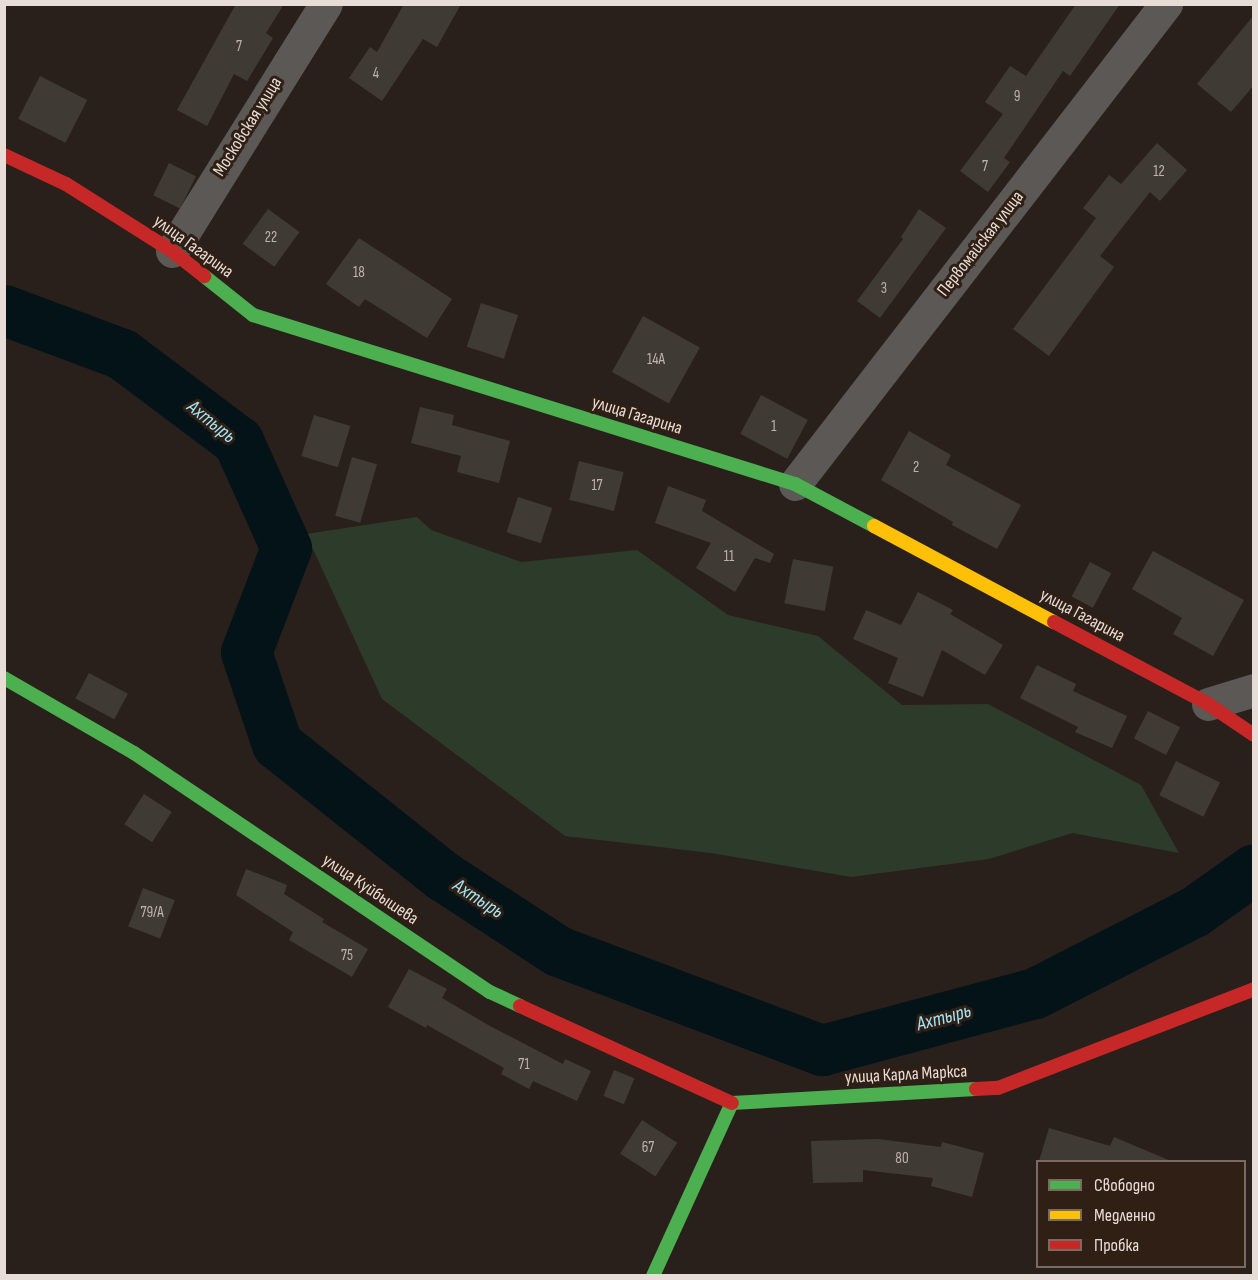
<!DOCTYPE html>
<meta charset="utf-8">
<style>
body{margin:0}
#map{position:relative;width:1258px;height:1280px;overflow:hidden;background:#29201b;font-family:"Sofia Sans Condensed",sans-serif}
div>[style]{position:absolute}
.green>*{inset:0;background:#2c3b2a}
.river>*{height:51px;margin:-25.5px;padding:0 25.5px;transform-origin:25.5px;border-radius:25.5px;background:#041318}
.building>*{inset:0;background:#403a34;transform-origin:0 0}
.street>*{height:33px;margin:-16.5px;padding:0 16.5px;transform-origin:16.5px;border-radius:16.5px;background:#5c5856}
.fast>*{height:14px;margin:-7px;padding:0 7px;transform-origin:7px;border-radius:7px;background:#4caf50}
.slow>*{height:14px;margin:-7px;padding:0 7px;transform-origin:7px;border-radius:7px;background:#ffc107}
.jam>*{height:14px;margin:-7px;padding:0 7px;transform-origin:7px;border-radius:7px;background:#c62828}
span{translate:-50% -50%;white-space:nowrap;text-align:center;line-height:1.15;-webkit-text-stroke:6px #2f1f15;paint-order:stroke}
.number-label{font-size:15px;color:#beb4ae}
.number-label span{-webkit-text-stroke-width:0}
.street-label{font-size:18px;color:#e8dcd6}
.water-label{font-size:20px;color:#a1e6f8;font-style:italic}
.frame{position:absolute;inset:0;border:6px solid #e8dcd6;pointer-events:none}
.legend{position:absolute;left:1036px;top:1160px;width:210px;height:108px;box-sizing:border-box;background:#2f1f15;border:2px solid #796b62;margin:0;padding:8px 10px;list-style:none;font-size:18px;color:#e8dcd6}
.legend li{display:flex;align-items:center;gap:12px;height:30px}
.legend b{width:30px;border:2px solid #796b62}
</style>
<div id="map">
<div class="green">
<div style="clip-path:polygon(417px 517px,431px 530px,521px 562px,637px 550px,728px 615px,818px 636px,902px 705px,988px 704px,1141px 785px,1179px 853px,1072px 833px,989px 859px,851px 877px,711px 853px,565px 836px,382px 699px,306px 534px)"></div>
</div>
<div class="river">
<div style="left:4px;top:310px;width:126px;rotate:20.4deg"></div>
<div style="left:122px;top:354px;width:145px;rotate:36.9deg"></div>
<div style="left:238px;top:441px;width:117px;rotate:65.8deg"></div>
<div style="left:286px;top:548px;width:111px;rotate:111deg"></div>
<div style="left:246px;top:652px;width:97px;rotate:71.4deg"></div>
<div style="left:277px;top:744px;width:212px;rotate:38.5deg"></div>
<div style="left:443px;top:876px;width:137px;rotate:33.1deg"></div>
<div style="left:558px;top:951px;width:282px;rotate:20.6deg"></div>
<div style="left:822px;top:1050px;width:220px;rotate:-15deg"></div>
<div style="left:1035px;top:993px;width:180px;rotate:-27.1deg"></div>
<div style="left:1195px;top:911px;width:72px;rotate:-35.4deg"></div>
</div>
<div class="building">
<div style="clip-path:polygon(236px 4px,284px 4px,266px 33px,273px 38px,247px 81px,234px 74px,207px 126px,177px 110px)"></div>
<div style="clip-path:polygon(404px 4px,461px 4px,437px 47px,423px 39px,382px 101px,349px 78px,370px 47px,377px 52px)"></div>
<div style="clip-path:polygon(1076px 4px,1120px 4px,1070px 76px,1063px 71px,1004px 158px,1010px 162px,988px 192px,960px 171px,1003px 114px,985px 102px,1010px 66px,1026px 76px)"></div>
<div style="clip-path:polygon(1254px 15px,1254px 85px,1231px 112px,1197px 84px)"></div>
<div style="left:40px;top:76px;width:53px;height:48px;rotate:27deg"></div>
<div style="clip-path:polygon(1157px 143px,1187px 170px,1160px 201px,1150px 192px,1100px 256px,1114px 267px,1049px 356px,1013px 329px,1096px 218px,1083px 208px,1109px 175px,1121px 184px)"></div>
<div style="left:169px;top:163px;width:30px;height:36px;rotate:26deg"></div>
<div style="left:268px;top:209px;width:39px;height:43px;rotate:36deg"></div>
<div style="clip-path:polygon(919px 209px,946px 228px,880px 318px,857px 301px,903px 239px,901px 237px)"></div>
<div style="clip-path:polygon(359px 238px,452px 299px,427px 338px,365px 299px,359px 307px,326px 284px)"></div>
<div style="left:481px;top:303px;width:39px;height:46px;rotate:18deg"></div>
<div style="left:643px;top:316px;width:65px;height:64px;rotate:29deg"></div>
<div style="left:761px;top:395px;width:53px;height:44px;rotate:28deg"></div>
<div style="clip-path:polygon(420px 407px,454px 415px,452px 425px,510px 441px,499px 483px,457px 472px,461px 456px,411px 443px)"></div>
<div style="left:314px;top:415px;width:38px;height:43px;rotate:17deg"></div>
<div style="clip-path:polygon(909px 431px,951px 455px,946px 465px,1021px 505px,997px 549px,952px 525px,953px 522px,881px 480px)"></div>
<div style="left:352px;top:457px;width:26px;height:61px;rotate:16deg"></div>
<div style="left:579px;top:461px;width:46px;height:40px;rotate:14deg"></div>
<div style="clip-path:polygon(668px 486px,706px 500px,702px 511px,774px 554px,770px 563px,755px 558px,735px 592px,696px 568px,711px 543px,655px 523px)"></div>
<div style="left:518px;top:497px;width:36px;height:37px;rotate:18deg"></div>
<div style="clip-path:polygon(1153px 551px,1244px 600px,1213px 656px,1173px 634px,1182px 618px,1132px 589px)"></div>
<div style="left:793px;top:559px;width:41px;height:45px;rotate:11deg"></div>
<div style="left:1090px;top:562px;width:24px;height:39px;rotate:28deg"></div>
<div style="clip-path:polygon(918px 592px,953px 610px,950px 614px,1003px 645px,985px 675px,942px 650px,923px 697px,888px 683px,898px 658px,853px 639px,866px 610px,901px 625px)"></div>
<div style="clip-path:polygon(1037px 665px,1076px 684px,1073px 691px,1127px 716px,1112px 748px,1075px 732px,1078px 727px,1020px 698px)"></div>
<div style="left:89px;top:673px;width:44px;height:29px;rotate:28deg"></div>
<div style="left:1148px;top:711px;width:36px;height:31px;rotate:27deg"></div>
<div style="left:1176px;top:761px;width:49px;height:38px;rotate:26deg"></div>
<div style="left:144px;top:794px;width:33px;height:36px;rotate:33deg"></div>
<div style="clip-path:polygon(246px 869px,287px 885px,284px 894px,324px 919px,322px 922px,368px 949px,352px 977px,289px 940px,293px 932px,236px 895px)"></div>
<div style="left:143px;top:888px;width:34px;height:41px;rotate:21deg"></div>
<div style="clip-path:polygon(409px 969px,447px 989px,442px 998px,490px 1026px,563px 1064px,565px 1059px,591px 1071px,577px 1101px,533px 1081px,529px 1089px,501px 1074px,504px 1068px,427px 1025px,426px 1028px,388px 1007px)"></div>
<div style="left:614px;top:1070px;width:22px;height:28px;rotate:22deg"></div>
<div style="left:642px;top:1120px;width:42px;height:40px;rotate:33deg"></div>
<div style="clip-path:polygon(1049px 1128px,1110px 1146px,1114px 1137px,1171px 1161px,1039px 1161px)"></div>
<div style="clip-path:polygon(878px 1139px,941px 1147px,942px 1142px,984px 1153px,972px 1197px,931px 1186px,933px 1178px,863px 1170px,863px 1182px,813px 1183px,811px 1141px)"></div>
</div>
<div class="street">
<div style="left:172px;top:251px;width:291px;rotate:-58.1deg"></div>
<div style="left:795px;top:484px;width:607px;rotate:-52.3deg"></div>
<div style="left:1208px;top:704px;width:48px;rotate:-16.9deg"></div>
</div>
<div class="fast">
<div style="left:204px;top:276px;width:63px;rotate:38.5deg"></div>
<div style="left:253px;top:315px;width:568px;rotate:17.32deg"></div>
<div style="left:795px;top:484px;width:89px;rotate:28deg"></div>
<div style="left:4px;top:678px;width:150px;rotate:30deg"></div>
<div style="left:134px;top:753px;width:429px;rotate:33.9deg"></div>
<div style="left:490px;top:992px;width:33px;rotate:25deg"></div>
<div style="left:653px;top:1276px;width:190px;rotate:-65.5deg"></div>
<div style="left:732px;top:1103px;width:244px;rotate:-3.3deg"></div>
</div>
<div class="slow">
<div style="left:874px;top:526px;width:204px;rotate:28.1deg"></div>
</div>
<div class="jam">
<div style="left:4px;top:155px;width:68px;rotate:25.1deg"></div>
<div style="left:66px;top:184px;width:125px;rotate:32.3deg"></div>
<div style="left:172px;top:251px;width:41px;rotate:38deg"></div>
<div style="left:1054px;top:622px;width:174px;rotate:28deg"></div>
<div style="left:1208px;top:704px;width:55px;rotate:34deg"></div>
<div style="left:520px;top:1006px;width:233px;rotate:24.6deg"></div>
<div style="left:976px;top:1089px;width:22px;rotate:-3deg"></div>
<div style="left:998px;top:1088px;width:274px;rotate:-21.1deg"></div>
</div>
<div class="number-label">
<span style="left:239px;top:47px">7</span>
<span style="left:376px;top:74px">4</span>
<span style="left:1017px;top:97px">9</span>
<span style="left:985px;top:167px">7</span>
<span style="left:1159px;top:172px">12</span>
<span style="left:271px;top:238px">22</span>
<span style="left:359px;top:273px">18</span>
<span style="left:884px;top:289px">3</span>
<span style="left:656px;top:360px">14А</span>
<span style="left:774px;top:427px">1</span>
<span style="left:916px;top:468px">2</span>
<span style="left:597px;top:486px">17</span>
<span style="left:729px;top:557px">11</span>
<span style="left:152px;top:913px">79/А</span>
<span style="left:347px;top:956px">75</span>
<span style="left:524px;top:1065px">71</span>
<span style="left:648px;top:1148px">67</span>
<span style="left:902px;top:1159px">80</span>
</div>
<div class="street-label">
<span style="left:248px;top:127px;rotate:-58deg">Московская улица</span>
<span style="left:981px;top:244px;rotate:-52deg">Первомайская улица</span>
<span style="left:193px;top:247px;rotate:36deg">улица Гагарина</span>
<span style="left:637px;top:416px;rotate:17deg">улица Гагарина</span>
<span style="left:1082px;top:616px;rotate:28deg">улица Гагарина</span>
<span style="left:370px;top:890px;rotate:34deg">улица Куйбышева</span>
<span style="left:906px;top:1075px;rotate:-3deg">улица Карла Маркса</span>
</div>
<div class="water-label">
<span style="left:211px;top:422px;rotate:39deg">Ахтырь</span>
<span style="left:478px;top:899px;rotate:33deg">Ахтырь</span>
<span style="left:944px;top:1018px;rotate:-15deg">Ахтырь</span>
</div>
<div class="frame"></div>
<ul class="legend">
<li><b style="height:8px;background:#4caf50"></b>Свободно</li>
<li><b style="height:8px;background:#ffc107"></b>Медленно</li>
<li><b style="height:8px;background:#c62828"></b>Пробка</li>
</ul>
</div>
